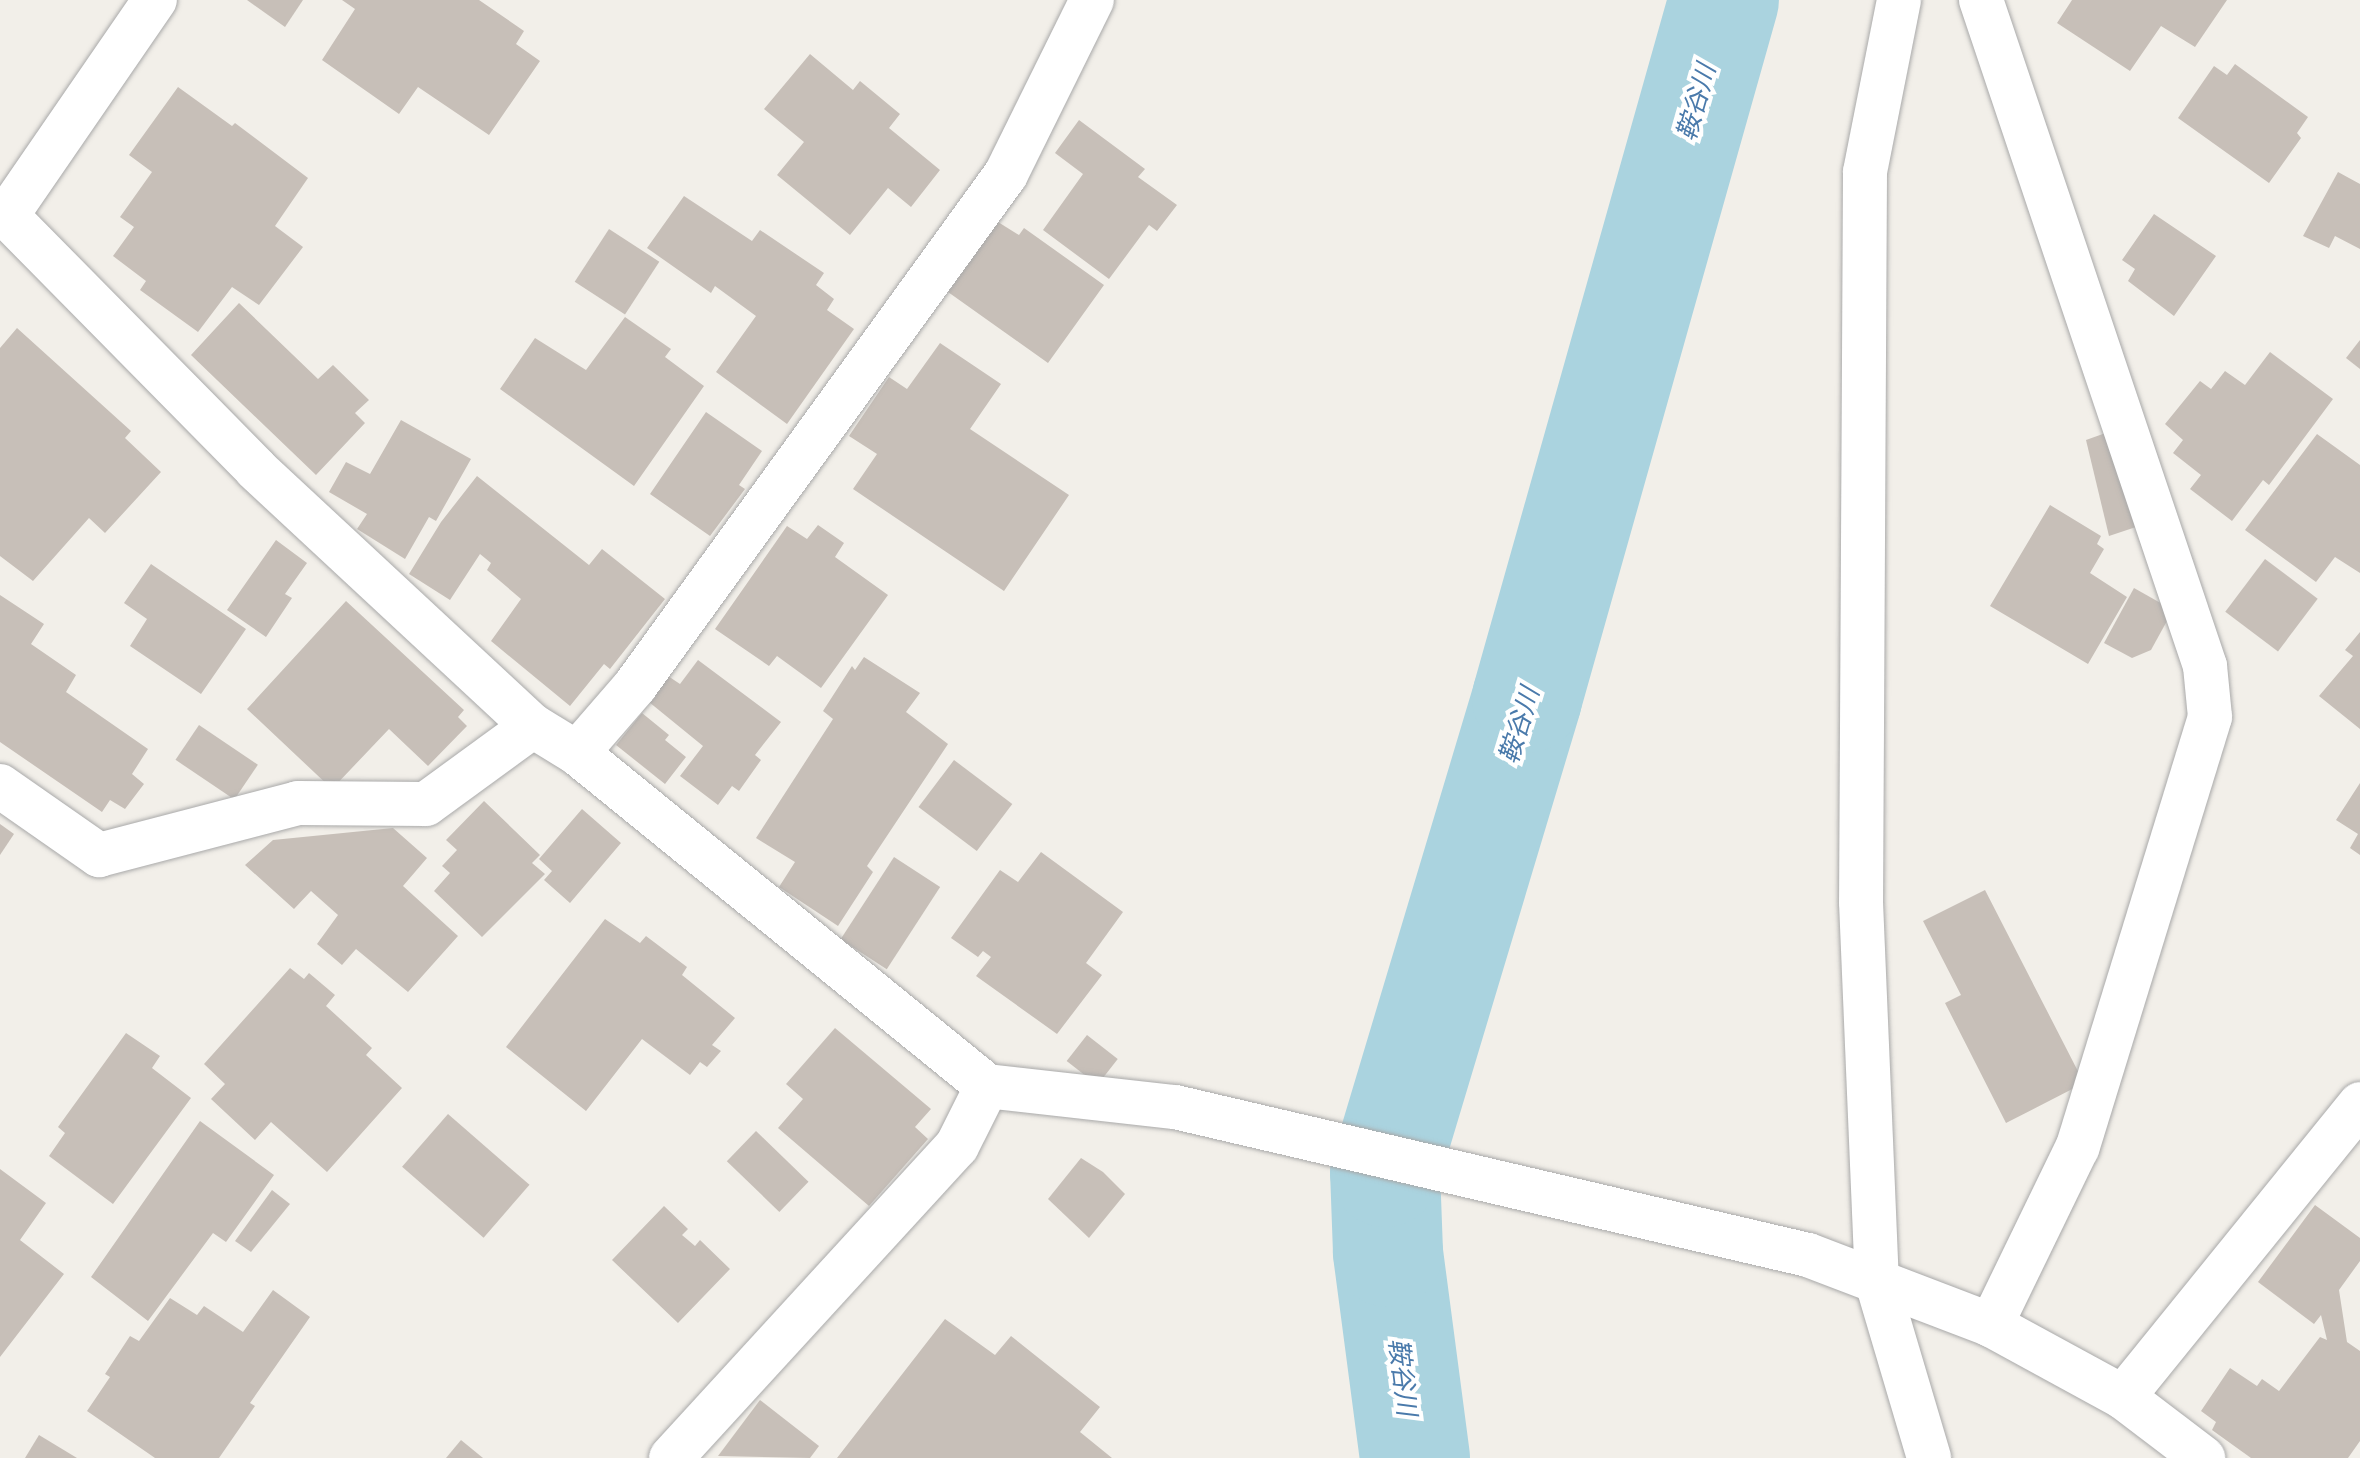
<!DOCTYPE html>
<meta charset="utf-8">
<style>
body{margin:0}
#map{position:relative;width:2360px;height:1458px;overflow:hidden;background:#f2efe9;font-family:"Exo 2","Noto Sans JP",sans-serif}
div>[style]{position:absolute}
.river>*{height:110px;margin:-55px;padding:0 55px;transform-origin:55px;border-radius:55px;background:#aad3df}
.building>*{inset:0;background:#c7bfb8;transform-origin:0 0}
.roads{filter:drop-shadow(0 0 2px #a9a9a9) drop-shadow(0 0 2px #a9a9a9)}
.minor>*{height:44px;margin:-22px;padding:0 22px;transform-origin:22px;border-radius:22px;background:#fff}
.tertiary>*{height:44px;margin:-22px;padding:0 22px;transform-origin:22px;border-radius:22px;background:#fff}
span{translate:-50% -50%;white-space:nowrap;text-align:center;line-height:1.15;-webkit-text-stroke:8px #fff;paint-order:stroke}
.water-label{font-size:26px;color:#4a7aab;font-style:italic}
</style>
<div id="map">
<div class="river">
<div style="left:1415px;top:1458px;width:208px;rotate:-97.5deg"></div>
<div style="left:1388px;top:1252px;width:80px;rotate:-92.1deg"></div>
<div style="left:1385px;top:1172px;width:495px;rotate:-73.3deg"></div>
<div style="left:1527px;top:698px;width:725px;rotate:-74.24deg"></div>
</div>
<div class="building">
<div style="clip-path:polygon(247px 0,303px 0,285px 27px)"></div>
<div style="clip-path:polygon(342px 0,479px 0,524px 31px,516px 44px,540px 61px,489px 135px,418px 87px,399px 114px,322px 60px,355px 9px)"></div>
<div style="clip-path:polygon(2072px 0,2227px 0,2195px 47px,2161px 26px,2130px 71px,2057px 23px)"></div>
<div style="clip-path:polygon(810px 54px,853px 90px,860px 81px,900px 114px,889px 128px,940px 170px,911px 207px,888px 188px,850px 235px,777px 175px,804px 142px,764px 109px)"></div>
<div style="clip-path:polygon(2235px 64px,2308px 117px,2297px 133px,2301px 138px,2269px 183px,2178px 118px,2214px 66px,2227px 75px)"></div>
<div style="clip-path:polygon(178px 87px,232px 126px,235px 123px,308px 178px,275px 226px,303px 247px,259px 305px,232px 287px,198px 332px,140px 290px,146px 281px,113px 256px,134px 227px,120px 217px,152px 172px,129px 155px)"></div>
<div style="clip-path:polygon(1079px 120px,1145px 169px,1138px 177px,1177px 205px,1157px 231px,1149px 225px,1109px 279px,1043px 230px,1083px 174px,1055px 153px)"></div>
<div style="clip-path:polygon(2338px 172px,2360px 184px,2360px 249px,2335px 236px,2329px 248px,2303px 236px)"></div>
<div style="clip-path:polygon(684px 196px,752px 241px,760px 230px,824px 273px,816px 285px,834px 299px,827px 310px,854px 329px,787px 424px,716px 372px,756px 316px,715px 286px,711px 293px,647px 248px)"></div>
<div style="clip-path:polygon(2154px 214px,2216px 256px,2174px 316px,2128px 281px,2135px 269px,2122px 260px)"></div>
<div style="clip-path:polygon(998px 222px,1019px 235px,1024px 228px,1104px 285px,1048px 363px,948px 292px)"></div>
<div style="left:609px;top:229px;width:60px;height:63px;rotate:33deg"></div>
<div style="clip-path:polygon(239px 303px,318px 379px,333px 365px,369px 400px,355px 413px,365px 423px,316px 475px,191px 355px)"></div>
<div style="clip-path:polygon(625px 317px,671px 349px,665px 357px,704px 386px,634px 486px,500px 389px,535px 338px,586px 370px)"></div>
<div style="clip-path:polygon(17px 328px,131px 431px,125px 438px,161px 472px,105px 533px,89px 518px,33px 581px,0 556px,0 348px)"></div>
<div style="clip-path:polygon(2360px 340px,2360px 369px,2346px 358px)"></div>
<div style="clip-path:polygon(940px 343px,1001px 384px,970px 429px,1069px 495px,1004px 591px,853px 489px,877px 454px,849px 436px,889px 377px,907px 389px)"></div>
<div style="clip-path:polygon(2270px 352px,2333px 399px,2269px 485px,2263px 480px,2232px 521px,2190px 489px,2201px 475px,2173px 453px,2183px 440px,2165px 424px,2200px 381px,2211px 389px,2225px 371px,2245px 385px)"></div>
<div style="clip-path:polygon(706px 412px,762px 451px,739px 485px,745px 489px,710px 536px,650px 494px)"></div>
<div style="clip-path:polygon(401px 420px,471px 459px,436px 521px,429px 517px,405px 559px,357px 529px,367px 514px,329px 492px,346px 462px,370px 474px)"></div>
<div style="clip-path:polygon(2114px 430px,2145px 524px,2109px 536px,2086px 440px)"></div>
<div style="clip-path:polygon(2317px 434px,2360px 465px,2360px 573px,2335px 557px,2316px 582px,2245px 530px)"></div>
<div style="clip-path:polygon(477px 476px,589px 565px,602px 549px,665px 599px,610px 669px,604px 664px,570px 706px,491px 641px,521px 599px,487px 570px,491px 563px,480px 554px,450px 600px,409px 574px,441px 522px)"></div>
<div style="clip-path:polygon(2050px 505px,2101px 536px,2097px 544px,2104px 549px,2090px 573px,2127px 597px,2088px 664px,1990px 606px)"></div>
<div style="clip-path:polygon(818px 525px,844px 543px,835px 557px,888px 595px,821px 688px,777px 656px,769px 666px,715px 629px,787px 526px,807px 539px)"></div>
<div style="clip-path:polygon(276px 540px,307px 563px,285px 594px,292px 598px,266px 637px,227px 610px)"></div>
<div style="left:2265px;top:559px;width:66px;height:66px;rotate:37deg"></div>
<div style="clip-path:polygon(151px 564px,246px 629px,201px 694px,130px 646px,147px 619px,124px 603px)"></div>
<div style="clip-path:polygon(2134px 588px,2173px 610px,2151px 650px,2132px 658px,2104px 643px)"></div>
<div style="clip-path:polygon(0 595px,44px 624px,31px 644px,76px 675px,66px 692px,148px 749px,132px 774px,144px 784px,125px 809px,110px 800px,102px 812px,0 742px)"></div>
<div style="clip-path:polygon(346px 601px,464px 710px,458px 717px,467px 726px,428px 766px,389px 729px,332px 789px,247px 709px)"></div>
<div style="clip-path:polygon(2360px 632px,2360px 729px,2319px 696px,2353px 656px,2345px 650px)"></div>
<div style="clip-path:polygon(864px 657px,920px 693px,906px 712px,948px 744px,867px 866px,873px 872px,838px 926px,779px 887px,795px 862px,756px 838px,833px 719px,823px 711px,852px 666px,855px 670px)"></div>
<div style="clip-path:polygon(698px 660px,781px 722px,755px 755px,761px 760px,739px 791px,732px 786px,718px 805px,680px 776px,703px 746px,649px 702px,668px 676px,680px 684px)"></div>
<div style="clip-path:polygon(642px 713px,669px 735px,665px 740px,686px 757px,665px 784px,616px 745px)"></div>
<div style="left:199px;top:725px;width:71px;height:42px;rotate:34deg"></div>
<div style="left:954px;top:760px;width:73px;height:59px;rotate:37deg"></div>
<div style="clip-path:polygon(2360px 783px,2360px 855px,2350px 848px,2358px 834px,2336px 820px)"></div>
<div style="clip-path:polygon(484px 801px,540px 855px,532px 863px,545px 874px,482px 937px,434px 891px,450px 873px,442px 866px,457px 850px,446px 840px)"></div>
<div style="clip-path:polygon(582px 809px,621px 843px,570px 903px,544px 880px,552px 871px,539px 859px)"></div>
<div style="clip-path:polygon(0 824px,14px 834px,0 855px)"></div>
<div style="clip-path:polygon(393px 828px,427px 858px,403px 886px,458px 936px,408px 992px,356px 949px,342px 965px,317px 944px,338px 915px,311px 891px,294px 909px,245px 865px,273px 840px)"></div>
<div style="clip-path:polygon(1041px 852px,1123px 912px,1086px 963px,1102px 975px,1057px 1034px,976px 976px,991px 957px,983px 951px,978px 957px,951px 938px,1000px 870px,1018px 882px)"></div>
<div style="left:894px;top:857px;width:55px;height:98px;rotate:33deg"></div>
<div style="clip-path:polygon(1985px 890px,2084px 1083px,2006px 1123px,1945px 1003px,1961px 995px,1923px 921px)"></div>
<div style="clip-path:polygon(605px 919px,640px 943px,646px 936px,687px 967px,682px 975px,735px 1018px,712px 1045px,721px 1051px,707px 1067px,700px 1062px,690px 1075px,642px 1039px,586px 1111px,506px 1047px)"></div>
<div style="clip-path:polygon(290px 968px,304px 979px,309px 973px,335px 995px,326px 1006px,372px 1048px,366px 1055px,402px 1088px,327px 1172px,271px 1122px,255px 1140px,211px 1099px,225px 1084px,204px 1064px)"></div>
<div style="clip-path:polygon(835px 1028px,931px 1109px,915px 1127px,928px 1139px,869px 1206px,778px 1128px,803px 1099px,786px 1084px)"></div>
<div style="clip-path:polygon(126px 1033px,160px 1056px,152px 1068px,191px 1098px,113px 1204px,49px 1156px,65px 1133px,58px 1127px)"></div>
<div style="left:1087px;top:1035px;width:39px;height:33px;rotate:38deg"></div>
<div style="left:448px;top:1114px;width:108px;height:70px;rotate:41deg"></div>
<div style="clip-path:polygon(200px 1121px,274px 1175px,226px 1242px,213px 1233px,148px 1321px,91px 1277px)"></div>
<div style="left:756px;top:1131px;width:73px;height:42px;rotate:44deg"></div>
<div style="clip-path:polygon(1081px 1158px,1103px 1172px,1125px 1194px,1089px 1238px,1048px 1199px)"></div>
<div style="clip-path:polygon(0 1169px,46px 1203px,20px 1240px,64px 1274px,0 1357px)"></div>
<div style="clip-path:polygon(272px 1190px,290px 1204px,251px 1252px,235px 1241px)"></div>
<div style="clip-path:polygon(2315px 1205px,2360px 1238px,2360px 1261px,2339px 1290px,2347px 1342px,2360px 1351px,2360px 1441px,2348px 1458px,2251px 1458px,2212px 1430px,2216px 1422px,2201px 1411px,2230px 1368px,2257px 1386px,2262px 1379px,2279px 1391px,2320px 1337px,2327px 1340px,2321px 1315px,2314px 1324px,2258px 1282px)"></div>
<div style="clip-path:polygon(664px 1206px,688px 1229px,682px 1235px,695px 1246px,700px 1240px,730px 1269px,678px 1323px,612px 1260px)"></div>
<div style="clip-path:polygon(273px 1290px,310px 1317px,250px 1403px,255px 1406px,219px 1458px,155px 1458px,87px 1411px,110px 1377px,105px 1374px,130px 1336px,139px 1341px,170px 1298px,197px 1315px,204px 1306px,243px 1332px)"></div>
<div style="clip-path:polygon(945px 1319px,995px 1355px,1011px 1336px,1100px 1407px,1080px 1432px,1112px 1458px,837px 1458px)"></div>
<div style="clip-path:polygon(760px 1400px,819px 1446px,810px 1458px,718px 1456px)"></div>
<div style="clip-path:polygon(39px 1435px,77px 1458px,25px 1458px)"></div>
<div style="clip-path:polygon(461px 1440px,483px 1458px,446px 1458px)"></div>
</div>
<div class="roads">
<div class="minor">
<div style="left:1899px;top:0;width:175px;rotate:101.2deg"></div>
<div style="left:1865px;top:172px;width:730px;rotate:90.31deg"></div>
<div style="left:1861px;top:902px;width:380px;rotate:87.6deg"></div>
<div style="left:1877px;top:1282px;width:184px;rotate:73.5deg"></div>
<div style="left:1981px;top:0;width:703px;rotate:71.41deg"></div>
<div style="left:2205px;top:666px;width:51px;rotate:84.4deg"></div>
<div style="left:2210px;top:717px;width:451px;rotate:107.1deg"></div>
<div style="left:2077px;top:1148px;width:197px;rotate:115.9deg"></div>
<div style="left:0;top:209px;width:365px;rotate:45.4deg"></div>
<div style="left:256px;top:469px;width:378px;rotate:42.9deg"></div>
<div style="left:533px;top:726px;width:52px;rotate:31.5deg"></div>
<div style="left:577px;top:753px;width:528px;rotate:39.08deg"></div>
<div style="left:987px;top:1086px;width:189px;rotate:6.4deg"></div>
<div style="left:1175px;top:1107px;width:650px;rotate:13.16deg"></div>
<div style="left:7px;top:215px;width:261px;rotate:-55.5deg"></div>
<div style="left:577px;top:753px;width:89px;rotate:-49.1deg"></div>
<div style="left:635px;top:686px;width:632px;rotate:-54.07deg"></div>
<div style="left:1006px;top:174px;width:194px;rotate:-63.7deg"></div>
<div style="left:0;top:786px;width:121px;rotate:34.9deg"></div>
<div style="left:99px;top:855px;width:206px;rotate:-14.6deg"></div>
<div style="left:298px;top:803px;width:128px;rotate:0.4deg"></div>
<div style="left:426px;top:804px;width:132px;rotate:-36.1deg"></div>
<div style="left:2123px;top:1397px;width:377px;rotate:-51deg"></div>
<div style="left:671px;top:1458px;width:423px;rotate:-47.5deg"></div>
<div style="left:957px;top:1146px;width:67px;rotate:-63.4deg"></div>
</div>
<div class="tertiary">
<div style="left:1808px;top:1255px;width:196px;rotate:20.9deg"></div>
<div style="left:1991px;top:1325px;width:150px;rotate:28.6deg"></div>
<div style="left:2123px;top:1397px;width:101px;rotate:37.3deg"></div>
</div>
</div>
<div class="water-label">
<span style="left:1695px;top:102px;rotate:-74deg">鞍谷川</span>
<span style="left:1518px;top:725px;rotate:-73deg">鞍谷川</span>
<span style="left:1404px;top:1377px;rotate:83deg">鞍谷川</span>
</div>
</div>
